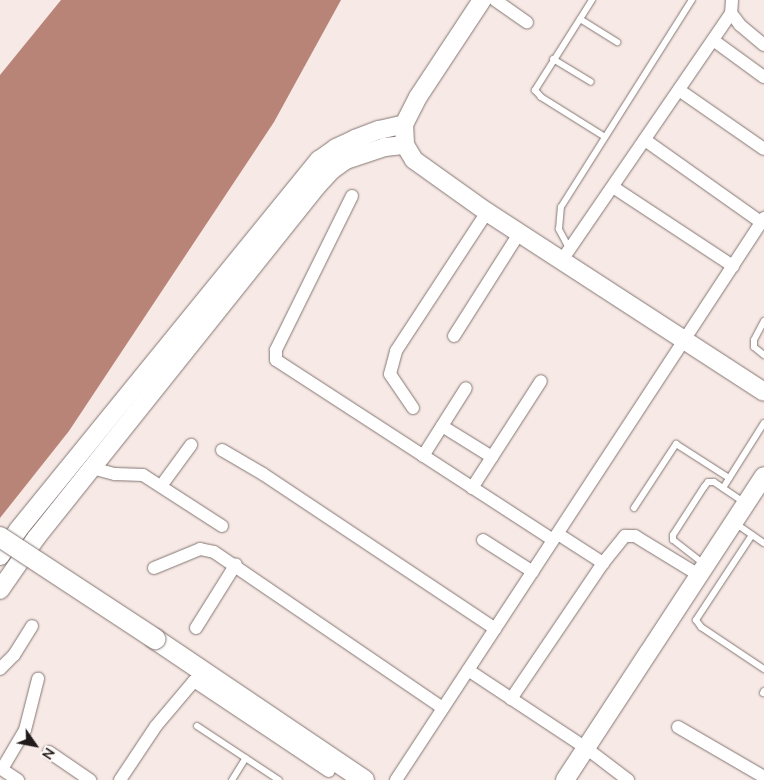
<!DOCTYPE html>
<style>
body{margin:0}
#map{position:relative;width:764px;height:780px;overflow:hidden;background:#f7e9e5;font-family:"Nunito Sans",sans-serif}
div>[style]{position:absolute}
.water>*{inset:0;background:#b88478}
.roads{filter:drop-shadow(0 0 1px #837673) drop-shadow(0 0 1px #837673)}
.lane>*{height:6px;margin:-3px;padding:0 3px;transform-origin:3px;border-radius:3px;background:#fff}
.street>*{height:12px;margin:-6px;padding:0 6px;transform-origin:6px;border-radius:6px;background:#fff}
.secondary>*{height:18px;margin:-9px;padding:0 9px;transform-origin:9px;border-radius:9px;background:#fff}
.primary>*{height:20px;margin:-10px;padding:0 10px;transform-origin:10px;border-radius:10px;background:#fff}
.bridges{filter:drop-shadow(0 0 1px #837673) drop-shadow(0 0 1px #837673)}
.primary-bridge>*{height:20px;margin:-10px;padding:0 10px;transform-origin:10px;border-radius:10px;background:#fff}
span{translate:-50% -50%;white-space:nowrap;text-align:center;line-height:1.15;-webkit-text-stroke:4px #fef8f7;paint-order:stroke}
.north{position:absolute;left:10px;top:720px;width:50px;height:50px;-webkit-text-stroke:4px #fef8f7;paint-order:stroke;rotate:123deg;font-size:14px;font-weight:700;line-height:20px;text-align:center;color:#201b1a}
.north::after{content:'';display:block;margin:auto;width:18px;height:22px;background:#201b1a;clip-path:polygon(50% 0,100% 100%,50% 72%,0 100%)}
</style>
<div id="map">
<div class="water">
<div style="clip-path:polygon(61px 0,341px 0,274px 122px,69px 431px,0 518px,0 75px)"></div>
</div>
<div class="roads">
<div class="lane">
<div style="left:592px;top:0;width:107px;rotate:122.3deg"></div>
<div style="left:535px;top:90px;width:9px;rotate:49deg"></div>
<div style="left:541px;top:97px;width:75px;rotate:32deg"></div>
<div style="left:580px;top:19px;width:44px;rotate:31.9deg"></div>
<div style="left:553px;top:59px;width:44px;rotate:31.2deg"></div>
<div style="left:570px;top:250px;width:24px;rotate:-118deg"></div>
<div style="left:559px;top:229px;width:22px;rotate:-85deg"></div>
<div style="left:561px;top:207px;width:245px;rotate:-57.7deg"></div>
<div style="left:764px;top:321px;width:21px;rotate:118deg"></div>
<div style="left:754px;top:340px;width:7px;rotate:90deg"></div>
<div style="left:754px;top:347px;width:13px;rotate:39deg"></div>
<div style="left:723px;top:488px;width:77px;rotate:-57.8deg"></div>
<div style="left:634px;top:508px;width:77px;rotate:-56.7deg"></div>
<div style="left:676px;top:444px;width:63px;rotate:32.7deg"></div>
<div style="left:735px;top:523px;width:35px;rotate:35deg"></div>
<div style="left:752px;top:535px;width:102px;rotate:123.4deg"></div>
<div style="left:696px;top:620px;width:9px;rotate:54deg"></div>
<div style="left:701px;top:627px;width:76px;rotate:33.7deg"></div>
<div style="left:704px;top:564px;width:39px;rotate:-142deg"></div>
<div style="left:673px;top:540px;width:5px;rotate:-90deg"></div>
<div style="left:673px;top:535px;width:57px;rotate:-57.1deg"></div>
<div style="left:704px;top:487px;width:6px;rotate:-51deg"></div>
<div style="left:708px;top:482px;width:6px"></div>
<div style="left:714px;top:482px;width:37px;rotate:34deg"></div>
<div style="left:763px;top:693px;width:2px;rotate:-63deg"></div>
<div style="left:197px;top:726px;width:98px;rotate:33.4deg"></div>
<div style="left:232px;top:780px;width:26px;rotate:-58deg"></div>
</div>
<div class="street">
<div style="left:495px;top:0;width:39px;rotate:35deg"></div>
<div style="left:732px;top:0;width:13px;rotate:94deg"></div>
<div style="left:731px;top:13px;width:15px;rotate:53deg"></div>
<div style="left:740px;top:25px;width:31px;rotate:40deg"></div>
<div style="left:713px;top:40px;width:63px;rotate:36deg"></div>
<div style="left:679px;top:90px;width:103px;rotate:34.8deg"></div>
<div style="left:645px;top:140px;width:142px;rotate:35.3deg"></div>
<div style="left:613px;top:187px;width:144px;rotate:33.4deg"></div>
<div style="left:352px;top:196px;width:172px;rotate:116.3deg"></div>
<div style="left:276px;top:350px;width:10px;rotate:90deg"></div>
<div style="left:276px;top:360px;width:330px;rotate:33deg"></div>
<div style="left:562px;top:260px;width:299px;rotate:-55.6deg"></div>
<div style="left:454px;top:336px;width:123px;rotate:-57.6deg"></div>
<div style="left:413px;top:408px;width:41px;rotate:-124.1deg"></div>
<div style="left:390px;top:374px;width:24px;rotate:-75deg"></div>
<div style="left:396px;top:351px;width:166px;rotate:-56.8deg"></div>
<div style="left:442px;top:426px;width:59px;rotate:31.8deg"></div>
<div style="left:222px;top:450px;width:48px;rotate:30.3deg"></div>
<div style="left:263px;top:474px;width:279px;rotate:33.7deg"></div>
<div style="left:423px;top:456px;width:80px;rotate:-57.7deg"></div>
<div style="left:92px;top:468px;width:24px;rotate:15deg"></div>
<div style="left:115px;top:474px;width:28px;rotate:2deg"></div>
<div style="left:143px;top:475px;width:94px;rotate:32.8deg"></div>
<div style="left:161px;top:486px;width:51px;rotate:-53.8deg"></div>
<div style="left:472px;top:488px;width:127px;rotate:-57.2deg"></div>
<div style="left:558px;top:534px;width:54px;rotate:32.8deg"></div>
<div style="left:483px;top:540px;width:59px;rotate:32.6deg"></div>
<div style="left:154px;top:568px;width:50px;rotate:-22.4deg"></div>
<div style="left:200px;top:549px;width:14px;rotate:12deg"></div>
<div style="left:214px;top:552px;width:277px;rotate:34.3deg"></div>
<div style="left:196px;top:628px;width:75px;rotate:-58deg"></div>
<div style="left:0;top:669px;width:20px;rotate:-45deg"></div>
<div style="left:14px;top:655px;width:34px;rotate:-58deg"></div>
<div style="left:468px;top:670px;width:141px;rotate:33.5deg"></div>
<div style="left:586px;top:748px;width:53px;rotate:37.3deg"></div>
<div style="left:511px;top:699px;width:164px;rotate:-55.9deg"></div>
<div style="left:603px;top:563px;width:35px;rotate:-51deg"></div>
<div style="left:625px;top:536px;width:10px"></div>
<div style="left:635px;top:536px;width:75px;rotate:31.4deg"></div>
<div style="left:678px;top:727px;width:99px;rotate:30.2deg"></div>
<div style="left:49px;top:752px;width:50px;rotate:34.3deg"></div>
<div style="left:0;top:768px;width:22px;rotate:34deg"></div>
<div style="left:2px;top:769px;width:45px;rotate:-59.5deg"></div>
<div style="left:25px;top:730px;width:53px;rotate:-75.7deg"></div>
<div style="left:120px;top:780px;width:65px;rotate:-56.3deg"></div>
<div style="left:156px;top:726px;width:59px;rotate:-49.8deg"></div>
<div style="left:194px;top:681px;width:162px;rotate:33.7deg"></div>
<div style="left:396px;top:780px;width:672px;rotate:-56.78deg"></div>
</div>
<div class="secondary">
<div style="left:482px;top:0;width:116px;rotate:123.4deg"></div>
<div style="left:418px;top:97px;width:30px;rotate:117deg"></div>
<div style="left:404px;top:124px;width:21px;rotate:87deg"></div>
<div style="left:405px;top:145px;width:17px;rotate:59deg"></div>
<div style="left:414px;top:160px;width:90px;rotate:35.5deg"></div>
<div style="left:487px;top:212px;width:330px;rotate:33deg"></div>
<div style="left:0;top:556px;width:32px;rotate:-55deg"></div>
<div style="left:18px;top:530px;width:477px;rotate:-50.9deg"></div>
<div style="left:319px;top:160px;width:21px;rotate:-35deg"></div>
<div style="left:336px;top:148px;width:21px;rotate:-25deg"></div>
<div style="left:355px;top:139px;width:26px;rotate:-21deg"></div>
<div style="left:379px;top:130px;width:26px;rotate:-13deg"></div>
<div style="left:0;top:590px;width:63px;rotate:-55.3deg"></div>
<div style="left:36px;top:538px;width:449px;rotate:-51.4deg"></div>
<div style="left:316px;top:187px;width:23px;rotate:-47deg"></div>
<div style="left:332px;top:170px;width:17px;rotate:-36deg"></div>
<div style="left:346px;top:160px;width:41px;rotate:-18.4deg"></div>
<div style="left:385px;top:147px;width:20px;rotate:-6deg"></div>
<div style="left:565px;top:780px;width:363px;rotate:-56.8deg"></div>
</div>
<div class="primary">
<div style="left:155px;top:639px;width:252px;rotate:34deg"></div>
</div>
</div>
<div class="bridges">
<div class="primary-bridge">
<div style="left:0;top:537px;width:186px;rotate:33.3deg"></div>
</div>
</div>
<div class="north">N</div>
</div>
